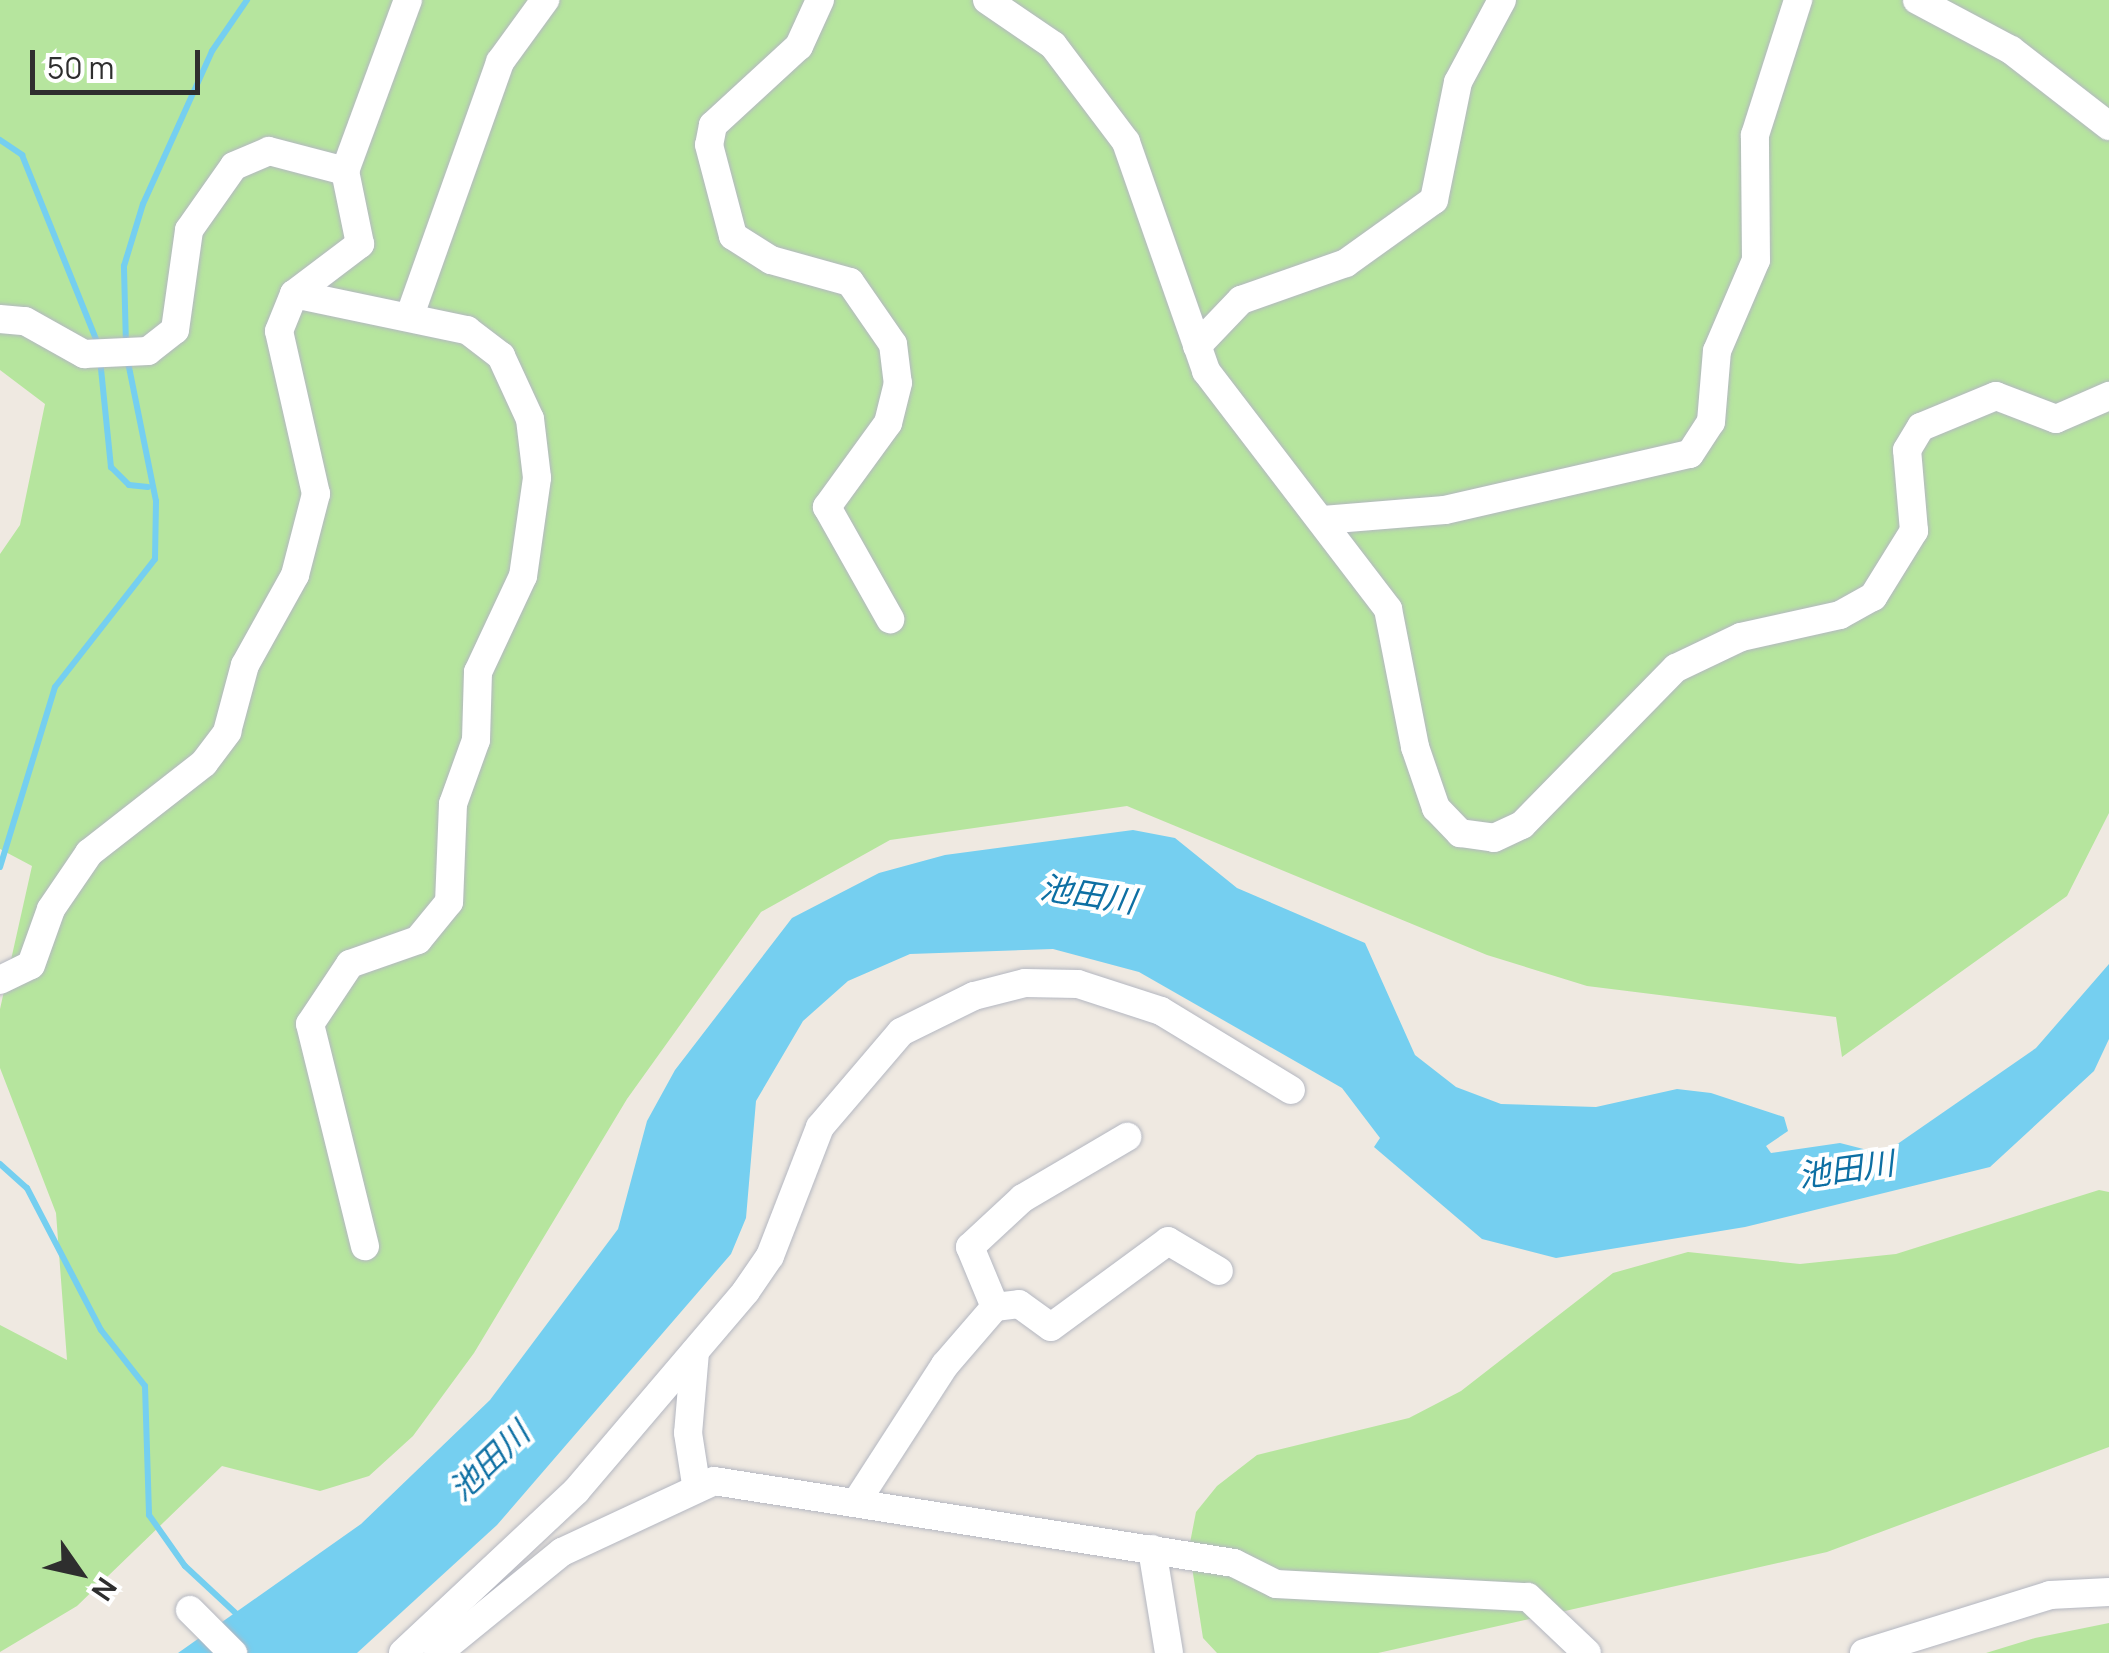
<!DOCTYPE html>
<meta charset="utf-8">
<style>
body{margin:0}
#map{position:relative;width:2109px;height:1653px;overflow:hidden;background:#efe9e1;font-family:Manrope,"Noto Sans JP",sans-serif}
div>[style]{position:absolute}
.green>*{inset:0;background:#b6e59e}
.water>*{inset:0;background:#75cff0}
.stream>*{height:6px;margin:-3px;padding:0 3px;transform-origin:3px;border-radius:3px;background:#75cff0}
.roads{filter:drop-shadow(0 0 2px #b4b7c1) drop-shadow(0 0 2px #b4b7c1)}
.minor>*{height:28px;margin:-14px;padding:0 14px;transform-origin:14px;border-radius:14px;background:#fff}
span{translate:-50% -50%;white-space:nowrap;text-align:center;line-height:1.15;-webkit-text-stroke:8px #fff;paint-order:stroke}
.water-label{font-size:32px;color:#0d6fa3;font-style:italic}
.north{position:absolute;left:30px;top:1523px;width:100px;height:100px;-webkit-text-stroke:8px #fff;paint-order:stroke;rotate:124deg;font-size:28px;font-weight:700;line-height:40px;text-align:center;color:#2e2e2e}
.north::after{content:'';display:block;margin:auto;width:35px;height:45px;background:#2e2e2e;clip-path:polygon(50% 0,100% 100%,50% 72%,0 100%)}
.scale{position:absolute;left:30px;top:50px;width:170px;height:45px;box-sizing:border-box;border:5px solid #2e2e2e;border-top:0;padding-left:12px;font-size:30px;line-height:35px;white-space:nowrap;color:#2e2e2e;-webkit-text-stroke:8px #fff;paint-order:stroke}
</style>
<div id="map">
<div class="green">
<div style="clip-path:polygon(0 0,2109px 0,2109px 813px,2067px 896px,1842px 1057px,1836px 1017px,1587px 986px,1487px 955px,1127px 806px,890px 840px,761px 912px,627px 1099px,474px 1353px,413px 1436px,369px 1476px,320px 1491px,222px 1466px,77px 1606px,0 1652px,0 1325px,67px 1360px,56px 1213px,0 1068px,0 1009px,32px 866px,0 849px,0 554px,20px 525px,45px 404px,0 370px)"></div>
<div style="clip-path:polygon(2099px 1190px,2109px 1192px,2109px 1447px,1827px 1552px,1378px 1653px,1217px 1653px,1203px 1638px,1189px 1548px,1196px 1512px,1217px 1486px,1257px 1455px,1409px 1418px,1461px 1391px,1613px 1273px,1688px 1252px,1800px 1264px,1896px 1254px)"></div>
<div style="clip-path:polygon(2109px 1623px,2109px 1653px,1986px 1653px,2035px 1638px)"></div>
</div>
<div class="water">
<div style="clip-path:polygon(1133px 830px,1175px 838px,1237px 888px,1365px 943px,1415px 1055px,1456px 1087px,1501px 1104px,1596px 1107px,1677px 1089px,1711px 1093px,1784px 1117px,1788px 1131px,1766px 1146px,1771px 1153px,1840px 1143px,1883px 1154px,2036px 1048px,2109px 964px,2109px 1039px,2094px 1071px,1990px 1167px,1745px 1227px,1556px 1258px,1482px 1239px,1374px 1147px,1380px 1138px,1342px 1088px,1139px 972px,1053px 949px,910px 954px,848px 981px,803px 1021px,756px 1101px,746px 1218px,731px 1254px,497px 1525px,357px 1653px,178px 1653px,361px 1524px,490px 1400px,618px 1229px,647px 1121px,675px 1070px,792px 918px,879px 873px,945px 855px)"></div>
</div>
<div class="stream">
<div style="left:0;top:140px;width:27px;rotate:34deg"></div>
<div style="left:22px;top:155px;width:207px;rotate:68.1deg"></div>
<div style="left:126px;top:345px;width:79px;rotate:-91.5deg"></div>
<div style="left:124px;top:266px;width:65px;rotate:-73deg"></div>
<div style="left:143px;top:204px;width:168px;rotate:-65.7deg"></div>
<div style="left:212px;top:51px;width:62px;rotate:-55.5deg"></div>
<div style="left:100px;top:359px;width:109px;rotate:84.2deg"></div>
<div style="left:111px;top:467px;width:25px;rotate:45deg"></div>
<div style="left:129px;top:485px;width:19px;rotate:6deg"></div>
<div style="left:0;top:867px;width:188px;rotate:-73deg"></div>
<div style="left:55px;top:687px;width:162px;rotate:-52deg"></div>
<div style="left:155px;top:559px;width:58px;rotate:-89deg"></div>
<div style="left:156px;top:501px;width:147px;rotate:-101.4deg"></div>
<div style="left:0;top:1164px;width:36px;rotate:42deg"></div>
<div style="left:27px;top:1188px;width:160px;rotate:62.5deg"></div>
<div style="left:101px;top:1330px;width:71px;rotate:51.8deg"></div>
<div style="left:145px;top:1386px;width:129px;rotate:88.2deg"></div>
<div style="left:149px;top:1515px;width:62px;rotate:54.8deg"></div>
<div style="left:185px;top:1566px;width:78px;rotate:42.9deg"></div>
</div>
<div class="roads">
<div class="minor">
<div style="left:820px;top:0;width:51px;rotate:114.5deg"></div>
<div style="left:799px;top:46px;width:117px;rotate:137.4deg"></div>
<div style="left:713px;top:125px;width:20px;rotate:101deg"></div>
<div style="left:709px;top:145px;width:94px;rotate:75.2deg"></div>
<div style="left:733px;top:236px;width:45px;rotate:32.3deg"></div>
<div style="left:771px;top:260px;width:82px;rotate:15.6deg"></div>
<div style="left:850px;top:282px;width:75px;rotate:55.3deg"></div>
<div style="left:893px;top:344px;width:39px;rotate:83deg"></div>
<div style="left:898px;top:383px;width:41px;rotate:104deg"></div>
<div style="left:888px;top:423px;width:104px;rotate:126deg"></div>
<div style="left:827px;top:507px;width:129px;rotate:60.6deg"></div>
<div style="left:987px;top:0;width:80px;rotate:34.3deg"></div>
<div style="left:1053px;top:45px;width:121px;rotate:53deg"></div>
<div style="left:1126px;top:142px;width:243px;rotate:70.7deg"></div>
<div style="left:1206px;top:371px;width:300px;rotate:52.6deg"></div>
<div style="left:1388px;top:609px;width:141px;rotate:78.9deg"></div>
<div style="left:1415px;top:747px;width:65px;rotate:71deg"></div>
<div style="left:1436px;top:808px;width:35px;rotate:46deg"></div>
<div style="left:1460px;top:833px;width:34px;rotate:8deg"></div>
<div style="left:1494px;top:838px;width:31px;rotate:-25deg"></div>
<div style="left:1522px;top:825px;width:220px;rotate:-45.6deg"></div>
<div style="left:1676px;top:668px;width:72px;rotate:-25.5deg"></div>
<div style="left:1741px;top:637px;width:101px;rotate:-12.5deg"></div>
<div style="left:1840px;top:615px;width:38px;rotate:-29deg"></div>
<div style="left:1873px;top:597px;width:78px;rotate:-58.2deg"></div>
<div style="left:1914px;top:531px;width:81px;rotate:-94.9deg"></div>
<div style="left:1907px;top:450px;width:27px;rotate:-59deg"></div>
<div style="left:1921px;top:427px;width:81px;rotate:-22.5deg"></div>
<div style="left:1996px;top:396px;width:64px;rotate:21deg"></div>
<div style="left:2056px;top:419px;width:58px;rotate:-23.5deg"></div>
<div style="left:1917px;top:0;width:106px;rotate:28deg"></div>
<div style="left:2011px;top:50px;width:124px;rotate:37.8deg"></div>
<div style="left:294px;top:294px;width:177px;rotate:11.8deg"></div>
<div style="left:467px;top:330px;width:43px;rotate:37.4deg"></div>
<div style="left:501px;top:356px;width:69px;rotate:65.3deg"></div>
<div style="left:530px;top:419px;width:59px;rotate:83.2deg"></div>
<div style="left:537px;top:478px;width:99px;rotate:98.1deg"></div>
<div style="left:523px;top:576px;width:106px;rotate:115.1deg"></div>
<div style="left:478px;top:672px;width:68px;rotate:91.7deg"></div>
<div style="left:476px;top:740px;width:68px;rotate:109.8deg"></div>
<div style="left:453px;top:804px;width:98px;rotate:92.3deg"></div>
<div style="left:449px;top:902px;width:49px;rotate:129.2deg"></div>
<div style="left:418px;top:940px;width:72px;rotate:160.6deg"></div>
<div style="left:350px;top:964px;width:72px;rotate:123.7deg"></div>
<div style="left:310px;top:1024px;width:229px;rotate:76.1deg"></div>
<div style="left:410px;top:315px;width:269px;rotate:-70.4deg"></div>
<div style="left:500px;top:62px;width:77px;rotate:-54deg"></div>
<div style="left:0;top:319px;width:25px;rotate:5deg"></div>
<div style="left:25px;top:321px;width:68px;rotate:29.2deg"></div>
<div style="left:84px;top:354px;width:64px;rotate:-2.7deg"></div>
<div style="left:148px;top:351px;width:34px;rotate:-38deg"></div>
<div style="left:175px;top:330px;width:101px;rotate:-82deg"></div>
<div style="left:189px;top:230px;width:78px;rotate:-54.9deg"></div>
<div style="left:234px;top:166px;width:38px;rotate:-23deg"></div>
<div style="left:269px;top:151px;width:79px;rotate:14.7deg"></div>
<div style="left:1197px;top:346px;width:64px;rotate:-46.3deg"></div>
<div style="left:1241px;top:300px;width:111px;rotate:-19.4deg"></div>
<div style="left:1346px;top:263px;width:108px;rotate:-35.6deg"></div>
<div style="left:1434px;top:200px;width:120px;rotate:-78.5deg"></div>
<div style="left:1458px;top:82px;width:93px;rotate:-61.8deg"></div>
<div style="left:1323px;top:520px;width:122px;rotate:-4.7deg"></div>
<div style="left:1445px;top:510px;width:251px;rotate:-12.9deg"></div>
<div style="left:1690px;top:454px;width:38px;rotate:-57deg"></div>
<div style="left:1711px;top:422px;width:71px;rotate:-85.2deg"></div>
<div style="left:1717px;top:351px;width:99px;rotate:-66.8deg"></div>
<div style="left:1756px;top:260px;width:125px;rotate:-90.5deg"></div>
<div style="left:1755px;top:135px;width:142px;rotate:-72.3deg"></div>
<div style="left:0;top:980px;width:34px;rotate:-26deg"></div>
<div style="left:31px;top:965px;width:59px;rotate:-70.3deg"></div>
<div style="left:51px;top:909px;width:68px;rotate:-55.8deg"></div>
<div style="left:89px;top:853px;width:146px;rotate:-38deg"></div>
<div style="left:204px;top:763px;width:39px;rotate:-53deg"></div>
<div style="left:227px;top:732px;width:69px;rotate:-75deg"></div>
<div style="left:245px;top:665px;width:103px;rotate:-60.9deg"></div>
<div style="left:295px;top:575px;width:84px;rotate:-75.5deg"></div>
<div style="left:316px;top:494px;width:167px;rotate:-102.8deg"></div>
<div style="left:279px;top:331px;width:40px;rotate:-68deg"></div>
<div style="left:294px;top:294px;width:83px;rotate:-37.1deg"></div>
<div style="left:360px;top:244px;width:75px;rotate:-101.6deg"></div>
<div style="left:345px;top:171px;width:182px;rotate:-69.8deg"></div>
<div style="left:995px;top:1307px;width:65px;rotate:-112.6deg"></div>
<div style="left:970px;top:1247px;width:72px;rotate:-42.8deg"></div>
<div style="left:1023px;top:1198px;width:121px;rotate:-30.4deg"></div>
<div style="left:695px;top:1352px;width:81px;rotate:94.9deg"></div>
<div style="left:688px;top:1433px;width:52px;rotate:81.1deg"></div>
<div style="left:857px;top:1501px;width:162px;rotate:-57.1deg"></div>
<div style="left:945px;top:1365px;width:77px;rotate:-49.2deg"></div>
<div style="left:995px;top:1307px;width:24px;rotate:-7deg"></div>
<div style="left:1019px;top:1304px;width:39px;rotate:36deg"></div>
<div style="left:1051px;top:1327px;width:145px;rotate:-36.3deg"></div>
<div style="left:1168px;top:1241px;width:59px;rotate:30.5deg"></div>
<div style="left:1152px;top:1549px;width:105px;rotate:80.7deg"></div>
<div style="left:190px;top:1610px;width:61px;rotate:45deg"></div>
<div style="left:403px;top:1653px;width:237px;rotate:-43.1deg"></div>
<div style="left:576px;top:1491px;width:262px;rotate:-49.6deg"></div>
<div style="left:746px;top:1291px;width:42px;rotate:-55.6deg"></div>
<div style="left:770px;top:1256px;width:138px;rotate:-68.8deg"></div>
<div style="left:820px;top:1127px;width:125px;rotate:-49.5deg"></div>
<div style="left:901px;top:1032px;width:81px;rotate:-26.3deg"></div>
<div style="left:974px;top:996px;width:53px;rotate:-14.3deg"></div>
<div style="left:1025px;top:983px;width:53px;rotate:1.1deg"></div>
<div style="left:1078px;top:984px;width:87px;rotate:18deg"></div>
<div style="left:1161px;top:1011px;width:152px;rotate:31.3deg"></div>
<div style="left:438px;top:1653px;width:160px;rotate:-39.2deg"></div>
<div style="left:562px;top:1552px;width:168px;rotate:-25deg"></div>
<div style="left:714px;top:1481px;width:526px;rotate:8.96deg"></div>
<div style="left:1234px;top:1563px;width:47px;rotate:26.6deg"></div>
<div style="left:1276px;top:1584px;width:252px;rotate:3deg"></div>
<div style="left:1528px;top:1597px;width:81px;rotate:43.5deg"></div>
<div style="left:1864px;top:1653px;width:195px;rotate:-17.3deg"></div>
<div style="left:2050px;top:1595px;width:59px;rotate:-2.9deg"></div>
</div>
</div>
<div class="water-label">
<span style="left:1088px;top:894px;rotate:9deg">池田川</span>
<span style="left:1846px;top:1169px;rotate:-8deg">池田川</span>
<span style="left:489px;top:1461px;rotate:-44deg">池田川</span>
</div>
<div class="north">N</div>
<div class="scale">50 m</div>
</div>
